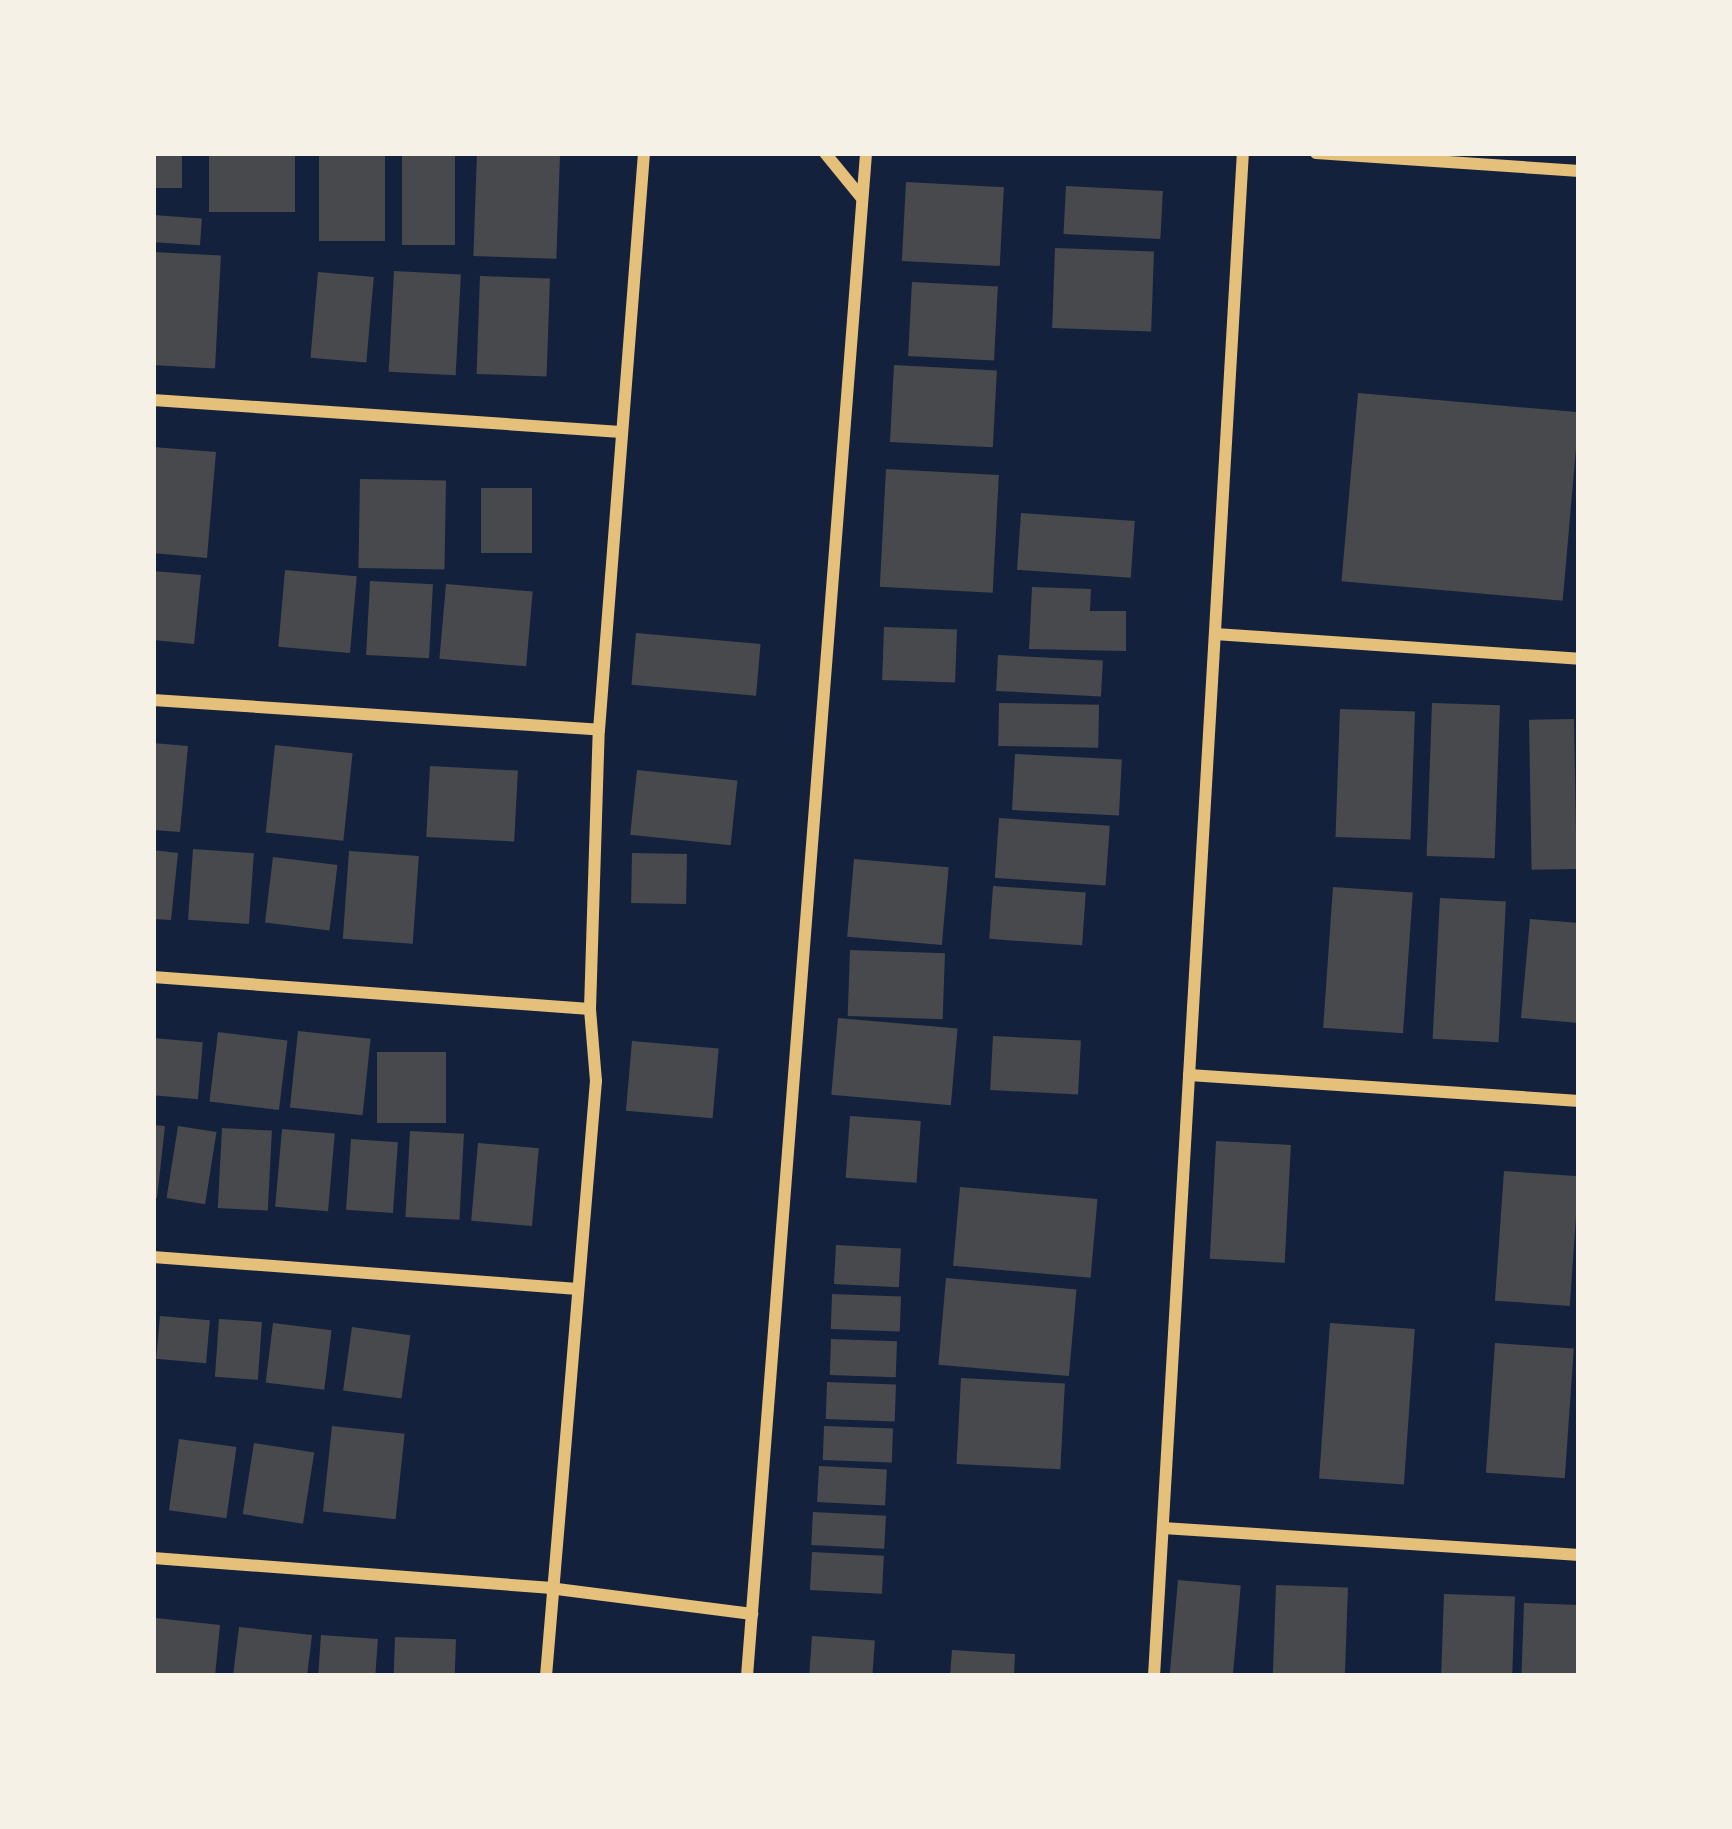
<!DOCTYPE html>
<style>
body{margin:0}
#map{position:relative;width:1732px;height:1829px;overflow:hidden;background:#14213d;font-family:"PT Sans",sans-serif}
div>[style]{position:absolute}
.building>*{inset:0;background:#48494c;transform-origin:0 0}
.minor>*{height:12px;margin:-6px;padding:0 6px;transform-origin:6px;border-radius:6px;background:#e5c07b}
span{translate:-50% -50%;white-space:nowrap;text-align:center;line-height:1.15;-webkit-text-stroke:10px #f6f1e7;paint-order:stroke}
.frame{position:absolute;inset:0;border:156px solid #f6f1e7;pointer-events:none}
</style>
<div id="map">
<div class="building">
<div style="left:153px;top:153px;width:29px;height:35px"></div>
<div style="left:209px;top:153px;width:86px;height:59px"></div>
<div style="left:319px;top:153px;width:66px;height:88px"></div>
<div style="left:402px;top:153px;width:53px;height:92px"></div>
<div style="left:477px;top:153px;width:83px;height:103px;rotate:2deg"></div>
<div style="left:906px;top:182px;width:98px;height:79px;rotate:3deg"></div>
<div style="left:1066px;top:186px;width:97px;height:48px;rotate:3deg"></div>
<div style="left:153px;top:215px;width:49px;height:27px;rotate:4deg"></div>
<div style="left:1055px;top:248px;width:99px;height:80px;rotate:2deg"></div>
<div style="left:153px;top:252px;width:68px;height:113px;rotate:3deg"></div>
<div style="left:394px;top:271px;width:67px;height:101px;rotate:3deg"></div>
<div style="left:318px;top:272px;width:56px;height:86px;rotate:5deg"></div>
<div style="left:480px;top:276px;width:70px;height:98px;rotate:2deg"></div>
<div style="left:912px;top:282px;width:86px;height:74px;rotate:3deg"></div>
<div style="left:894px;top:365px;width:103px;height:77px;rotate:3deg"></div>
<div style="left:1358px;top:393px;width:222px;height:189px;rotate:5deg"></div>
<div style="clip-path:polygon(153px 447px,216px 452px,207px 558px,153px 553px)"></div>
<div style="left:886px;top:469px;width:113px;height:118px;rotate:3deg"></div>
<div style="left:360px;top:479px;width:86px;height:89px;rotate:1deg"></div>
<div style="left:481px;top:488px;width:51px;height:65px"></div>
<div style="left:1021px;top:513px;width:114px;height:57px;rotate:4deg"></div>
<div style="left:285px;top:570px;width:72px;height:77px;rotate:5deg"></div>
<div style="clip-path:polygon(153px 571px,201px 575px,194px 644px,153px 640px)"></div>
<div style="left:370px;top:581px;width:63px;height:74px;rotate:3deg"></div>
<div style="left:446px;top:584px;width:87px;height:75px;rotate:5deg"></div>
<div style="clip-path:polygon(1032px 587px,1091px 589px,1090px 611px,1126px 611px,1126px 651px,1029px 649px)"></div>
<div style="left:884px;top:627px;width:73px;height:53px;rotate:2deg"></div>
<div style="left:636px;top:633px;width:125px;height:52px;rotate:5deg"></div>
<div style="left:998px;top:655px;width:105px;height:36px;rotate:3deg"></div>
<div style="left:999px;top:703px;width:100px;height:43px;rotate:1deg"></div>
<div style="left:1432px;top:703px;width:68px;height:153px;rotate:2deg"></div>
<div style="left:1340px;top:709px;width:75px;height:128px;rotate:2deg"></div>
<div style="left:1574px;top:719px;width:150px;height:45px;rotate:89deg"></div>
<div style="clip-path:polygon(153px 743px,188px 746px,180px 832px,153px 830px)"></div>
<div style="left:275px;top:745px;width:78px;height:88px;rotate:6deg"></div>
<div style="left:1015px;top:754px;width:107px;height:56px;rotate:3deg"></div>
<div style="left:430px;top:766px;width:88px;height:71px;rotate:3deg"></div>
<div style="left:637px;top:770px;width:101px;height:65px;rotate:6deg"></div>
<div style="left:999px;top:818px;width:111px;height:60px;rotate:4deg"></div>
<div style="left:193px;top:849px;width:61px;height:71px;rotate:4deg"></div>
<div style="clip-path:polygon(153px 850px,178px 853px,171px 920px,153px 919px)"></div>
<div style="left:349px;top:851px;width:70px;height:88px;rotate:4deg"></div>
<div style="left:632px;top:853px;width:55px;height:50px;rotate:1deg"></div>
<div style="left:273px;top:857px;width:65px;height:66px;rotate:7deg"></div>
<div style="left:854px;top:859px;width:95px;height:78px;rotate:5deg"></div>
<div style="left:993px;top:886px;width:93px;height:53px;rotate:4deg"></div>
<div style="left:1333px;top:887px;width:80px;height:141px;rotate:4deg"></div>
<div style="left:1440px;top:898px;width:66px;height:141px;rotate:3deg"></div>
<div style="clip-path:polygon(1530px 919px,1579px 923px,1579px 1023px,1521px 1018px)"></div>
<div style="left:850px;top:950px;width:95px;height:66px;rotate:2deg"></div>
<div style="left:838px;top:1018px;width:120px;height:77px;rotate:5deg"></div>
<div style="left:298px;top:1031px;width:73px;height:77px;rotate:6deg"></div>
<div style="left:218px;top:1032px;width:70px;height:70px;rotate:7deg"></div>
<div style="left:993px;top:1036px;width:88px;height:54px;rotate:3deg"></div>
<div style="left:153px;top:1038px;width:50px;height:57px;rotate:5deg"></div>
<div style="left:632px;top:1041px;width:87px;height:70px;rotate:5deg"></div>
<div style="left:377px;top:1052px;width:69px;height:71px"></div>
<div style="left:850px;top:1116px;width:71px;height:62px;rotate:4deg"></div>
<div style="clip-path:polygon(153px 1125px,165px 1126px,157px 1198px,153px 1198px)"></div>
<div style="left:178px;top:1126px;width:39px;height:73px;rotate:9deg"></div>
<div style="left:222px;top:1128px;width:50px;height:80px;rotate:3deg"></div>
<div style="left:282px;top:1129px;width:53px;height:78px;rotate:5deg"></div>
<div style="left:410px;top:1131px;width:54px;height:86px;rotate:3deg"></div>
<div style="left:351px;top:1139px;width:47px;height:71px;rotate:4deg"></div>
<div style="left:1216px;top:1141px;width:75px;height:118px;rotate:3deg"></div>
<div style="left:478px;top:1143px;width:61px;height:78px;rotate:5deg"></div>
<div style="left:1504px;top:1171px;width:75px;height:130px;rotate:4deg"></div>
<div style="left:960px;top:1187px;width:138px;height:79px;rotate:5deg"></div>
<div style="left:836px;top:1245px;width:65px;height:39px;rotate:3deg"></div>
<div style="left:946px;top:1278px;width:131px;height:87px;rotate:5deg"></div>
<div style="left:832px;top:1294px;width:69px;height:35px;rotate:2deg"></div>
<div style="left:160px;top:1316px;width:50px;height:43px;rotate:5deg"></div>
<div style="left:219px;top:1319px;width:43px;height:58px;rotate:4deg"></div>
<div style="left:273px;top:1323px;width:59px;height:60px;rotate:7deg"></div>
<div style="left:1330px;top:1323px;width:85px;height:156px;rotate:4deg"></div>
<div style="left:352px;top:1327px;width:59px;height:64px;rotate:8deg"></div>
<div style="left:831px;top:1339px;width:66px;height:36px;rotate:2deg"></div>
<div style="left:1495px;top:1343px;width:79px;height:130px;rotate:4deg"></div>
<div style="left:961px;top:1378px;width:104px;height:86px;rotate:3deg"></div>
<div style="left:827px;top:1382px;width:69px;height:37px;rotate:2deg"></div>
<div style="left:332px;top:1426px;width:73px;height:86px;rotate:6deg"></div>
<div style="left:824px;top:1426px;width:69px;height:34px;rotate:2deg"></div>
<div style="left:179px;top:1439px;width:58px;height:72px;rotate:8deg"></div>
<div style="left:254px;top:1443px;width:61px;height:72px;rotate:9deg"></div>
<div style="left:819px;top:1466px;width:68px;height:36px;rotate:3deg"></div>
<div style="left:813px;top:1512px;width:73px;height:33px;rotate:3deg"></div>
<div style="left:812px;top:1552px;width:72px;height:38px;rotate:3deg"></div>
<div style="left:1178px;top:1580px;width:63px;height:96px;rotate:5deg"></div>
<div style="left:1276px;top:1585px;width:72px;height:91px;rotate:2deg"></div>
<div style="left:1444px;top:1594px;width:71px;height:82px;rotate:2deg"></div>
<div style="left:1524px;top:1603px;width:55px;height:73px;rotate:2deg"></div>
<div style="clip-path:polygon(156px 1618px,220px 1625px,215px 1676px,153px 1676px)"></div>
<div style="clip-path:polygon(239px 1627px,312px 1635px,307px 1676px,233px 1676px)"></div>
<div style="left:321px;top:1635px;width:57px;height:41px;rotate:4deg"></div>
<div style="left:812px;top:1636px;width:63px;height:39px;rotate:4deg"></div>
<div style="left:395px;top:1637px;width:61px;height:39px;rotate:2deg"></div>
<div style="clip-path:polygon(952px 1650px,1015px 1654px,1014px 1676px,950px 1676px)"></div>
</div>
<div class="minor">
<div style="left:825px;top:153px;width:57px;rotate:50.7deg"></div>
<div style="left:1316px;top:153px;width:264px;rotate:3.9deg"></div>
<div style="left:153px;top:400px;width:469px;rotate:3.9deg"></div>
<div style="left:1215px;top:634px;width:365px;rotate:3.9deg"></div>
<div style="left:153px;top:700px;width:447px;rotate:3.8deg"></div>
<div style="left:153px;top:977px;width:438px;rotate:4.2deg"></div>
<div style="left:1189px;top:1075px;width:391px;rotate:3.8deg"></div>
<div style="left:153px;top:1257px;width:426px;rotate:4.3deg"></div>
<div style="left:1163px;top:1528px;width:417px;rotate:3.7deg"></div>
<div style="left:153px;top:1558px;width:397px;rotate:4.3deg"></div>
<div style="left:549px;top:1588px;width:205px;rotate:7.3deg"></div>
<div style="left:546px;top:1676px;width:597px;rotate:-85.2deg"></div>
<div style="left:596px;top:1081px;width:72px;rotate:-94.8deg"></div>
<div style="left:590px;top:1009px;width:279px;rotate:-88.2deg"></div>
<div style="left:599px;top:730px;width:579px;rotate:-85.54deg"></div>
<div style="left:747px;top:1676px;width:1528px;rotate:-85.53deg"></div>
<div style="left:1154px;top:1676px;width:1526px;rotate:-86.66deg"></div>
</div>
<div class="frame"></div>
</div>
